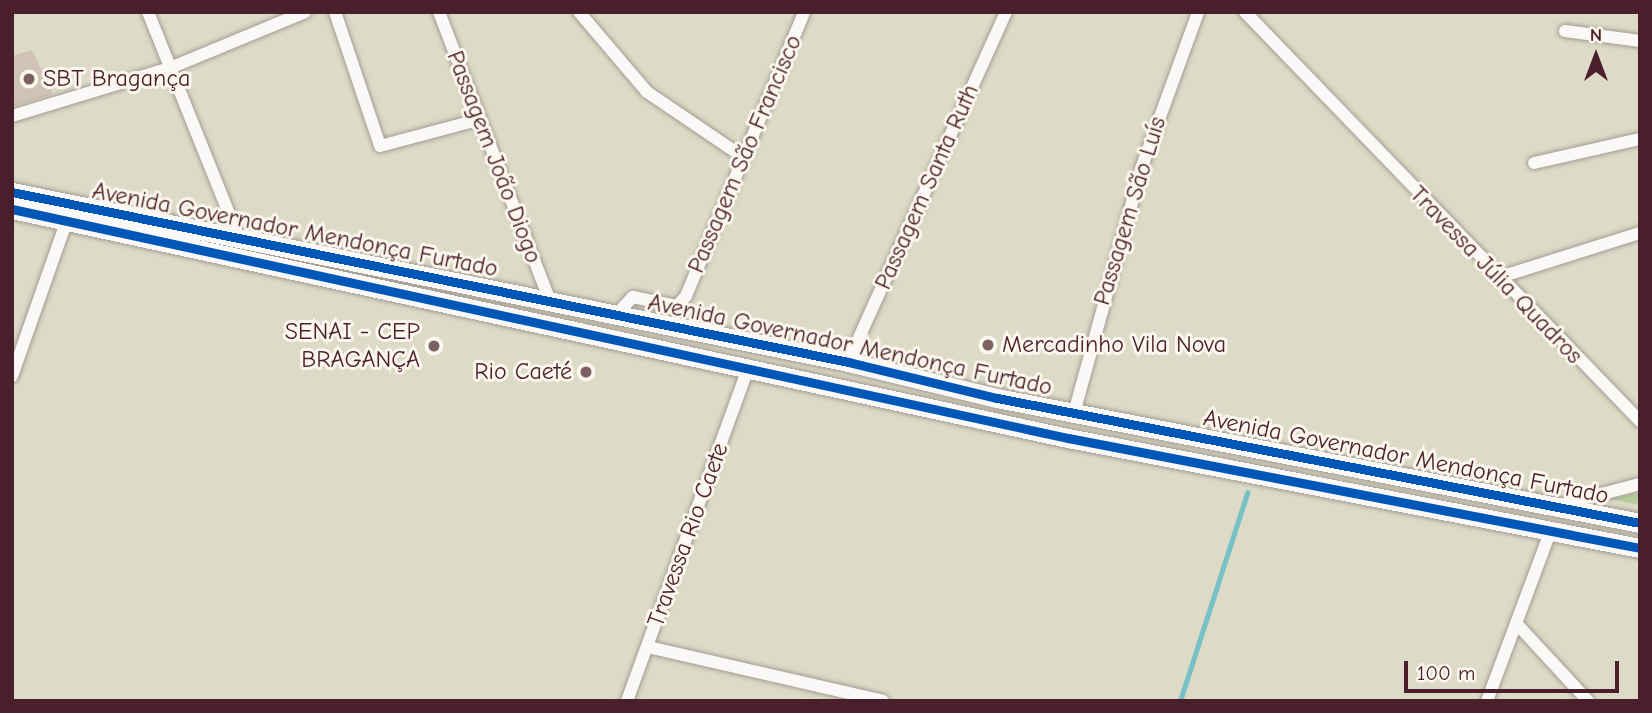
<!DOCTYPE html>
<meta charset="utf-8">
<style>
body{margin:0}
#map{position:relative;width:1652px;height:713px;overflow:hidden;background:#dddac7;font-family:"Comic Neue",sans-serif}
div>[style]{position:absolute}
.green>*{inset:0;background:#b4ce99}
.stream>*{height:4.5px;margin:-2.25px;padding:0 2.25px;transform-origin:2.25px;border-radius:2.25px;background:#75c1c6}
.building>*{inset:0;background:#cec3b4}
.roads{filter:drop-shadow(0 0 2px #a49d93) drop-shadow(0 0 2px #a49d93)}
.street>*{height:12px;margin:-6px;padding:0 6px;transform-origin:6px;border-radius:6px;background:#faf9f7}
.primary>*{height:19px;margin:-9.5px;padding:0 9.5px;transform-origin:9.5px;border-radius:9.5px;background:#faf9f7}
.cycleway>*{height:9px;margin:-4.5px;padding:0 4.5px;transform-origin:4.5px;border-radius:4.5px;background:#0057b8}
.dots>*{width:19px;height:19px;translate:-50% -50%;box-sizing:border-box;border:4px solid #fbf7ec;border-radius:50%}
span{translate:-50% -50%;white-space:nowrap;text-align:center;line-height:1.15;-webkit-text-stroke:6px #fbf7ec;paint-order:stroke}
.poi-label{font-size:24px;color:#4a1f2b}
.left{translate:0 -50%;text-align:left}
.right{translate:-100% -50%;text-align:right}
.street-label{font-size:24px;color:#4a1f2b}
.frame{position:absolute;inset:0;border:14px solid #4a1f2b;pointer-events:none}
.north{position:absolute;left:1561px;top:21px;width:70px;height:70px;-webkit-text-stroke:5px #fbf7ec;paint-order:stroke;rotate:0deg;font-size:19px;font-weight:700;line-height:28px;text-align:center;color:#4a1f2b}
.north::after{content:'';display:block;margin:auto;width:24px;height:32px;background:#4a1f2b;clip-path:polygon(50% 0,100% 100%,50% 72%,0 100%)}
.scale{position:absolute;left:1404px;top:661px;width:215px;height:32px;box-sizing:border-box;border:4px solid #4a1f2b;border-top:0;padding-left:9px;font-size:21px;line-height:24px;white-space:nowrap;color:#4a1f2b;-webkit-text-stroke:5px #fbf7ec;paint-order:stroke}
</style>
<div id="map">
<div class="green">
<div style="clip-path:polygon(1640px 493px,1640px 505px,1609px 499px)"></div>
</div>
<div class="stream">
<div style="left:1180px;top:701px;width:219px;rotate:-72.1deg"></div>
</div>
<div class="building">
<div style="clip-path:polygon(32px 50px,53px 94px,12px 107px,12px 56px)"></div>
</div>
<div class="roads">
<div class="street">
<div style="left:148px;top:12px;width:244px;rotate:68.1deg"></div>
<div style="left:335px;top:12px;width:141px;rotate:71.4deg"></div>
<div style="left:380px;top:146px;width:101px;rotate:-14.9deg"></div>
<div style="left:439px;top:12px;width:310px;rotate:69deg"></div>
<div style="left:579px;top:12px;width:105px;rotate:49.6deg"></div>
<div style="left:647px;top:92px;width:112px;rotate:34.1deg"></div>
<div style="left:1245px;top:12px;width:569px;rotate:46deg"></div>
<div style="left:1565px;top:31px;width:76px;rotate:7.6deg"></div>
<div style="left:12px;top:116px;width:165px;rotate:-16.9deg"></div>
<div style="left:170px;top:68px;width:146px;rotate:-22.5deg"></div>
<div style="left:1534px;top:163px;width:109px;rotate:-12.8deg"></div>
<div style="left:1497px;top:278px;width:150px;rotate:-17.5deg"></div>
<div style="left:616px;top:315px;width:25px;rotate:-47deg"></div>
<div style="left:633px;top:297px;width:45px;rotate:11.6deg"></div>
<div style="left:677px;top:306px;width:13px;rotate:-48deg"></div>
<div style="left:686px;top:296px;width:308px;rotate:-67.4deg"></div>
<div style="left:848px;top:362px;width:384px;rotate:-65.7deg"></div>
<div style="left:12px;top:376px;width:165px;rotate:-70.6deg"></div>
<div style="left:1074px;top:413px;width:253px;rotate:-74.6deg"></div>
<div style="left:1141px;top:169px;width:167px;rotate:-70deg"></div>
<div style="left:1560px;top:505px;width:83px;rotate:-14.7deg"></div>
<div style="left:1516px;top:623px;width:106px;rotate:47.3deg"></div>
<div style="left:648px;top:647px;width:241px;rotate:12.9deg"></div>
<div style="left:627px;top:701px;width:353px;rotate:-70deg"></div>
<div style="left:1487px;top:701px;width:183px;rotate:-69.5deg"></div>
</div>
<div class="primary">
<div style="left:12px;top:192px;width:853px;rotate:11.49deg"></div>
<div style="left:848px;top:362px;width:153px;rotate:13.6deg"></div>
<div style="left:997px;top:398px;width:655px;rotate:11deg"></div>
<div style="left:12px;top:209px;width:1081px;rotate:12.24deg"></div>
<div style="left:1068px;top:438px;width:582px;rotate:10.89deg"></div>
</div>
</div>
<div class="cycleway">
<div style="left:12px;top:192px;width:853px;rotate:11.49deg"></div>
<div style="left:848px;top:362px;width:153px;rotate:13.6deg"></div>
<div style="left:997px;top:398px;width:655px;rotate:11deg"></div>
<div style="left:12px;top:209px;width:1081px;rotate:12.24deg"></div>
<div style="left:1068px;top:438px;width:582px;rotate:10.89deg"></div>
</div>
<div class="dots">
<div style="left:29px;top:79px;background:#7d6062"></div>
<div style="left:988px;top:345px;background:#7d6062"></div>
<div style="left:434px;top:346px;background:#7d6062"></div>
<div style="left:586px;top:372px;background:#7d6062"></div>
</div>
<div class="poi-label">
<span class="left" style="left:43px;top:79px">SBT Bragança</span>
<span class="right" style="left:420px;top:346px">SENAI - CEP<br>BRAGANÇA</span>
<span class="left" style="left:1002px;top:345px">Mercadinho Vila Nova</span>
<span class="right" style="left:572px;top:372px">Rio Caeté</span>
</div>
<div class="street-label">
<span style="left:745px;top:154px;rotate:-67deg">Passagem São Francisco</span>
<span style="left:494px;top:157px;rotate:69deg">Passagem João Diogo</span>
<span style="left:927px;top:187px;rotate:-66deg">Passagem Santa Ruth</span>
<span style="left:1130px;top:211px;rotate:-73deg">Passagem São Luís</span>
<span style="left:295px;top:230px;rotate:11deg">Avenida Governador Mendonça Furtado</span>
<span style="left:1496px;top:275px;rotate:46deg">Travessa Júlia Quadros</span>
<span style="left:850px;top:345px;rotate:12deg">Avenida Governador Mendonça Furtado</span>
<span style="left:1406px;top:457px;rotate:11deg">Avenida Governador Mendonça Furtado</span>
<span style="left:688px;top:535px;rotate:-70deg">Travessa Rio Caete</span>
</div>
<div class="frame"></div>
<div class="north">N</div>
<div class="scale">100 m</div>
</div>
